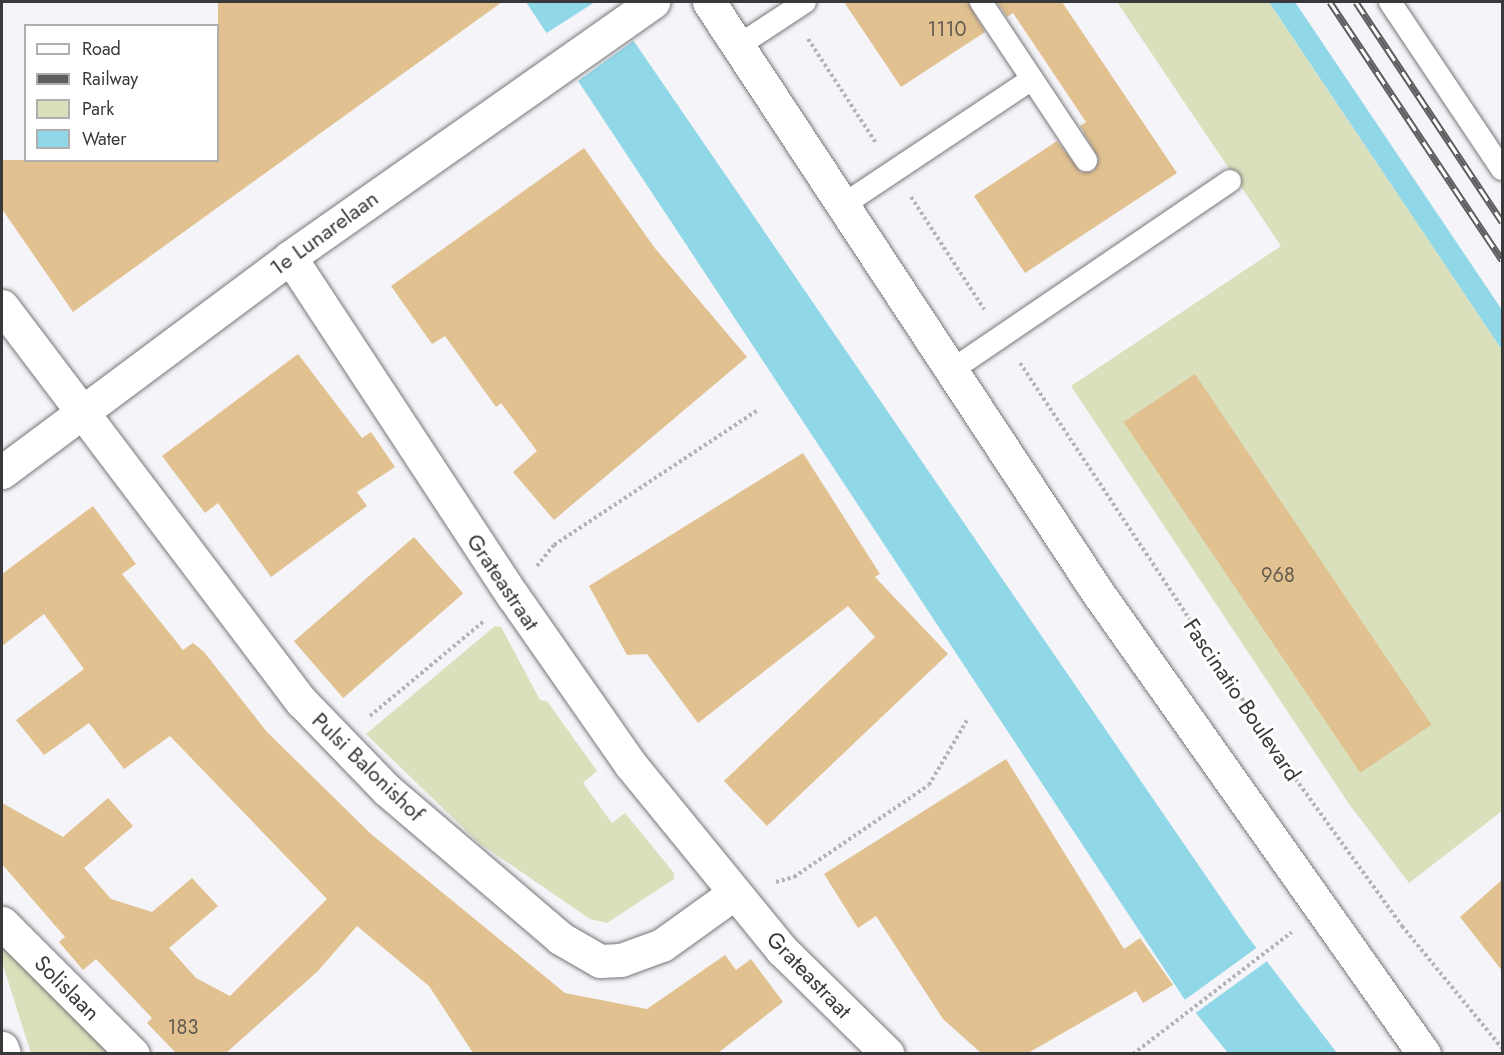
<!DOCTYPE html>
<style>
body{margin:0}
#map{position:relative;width:1504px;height:1055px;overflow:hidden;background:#f5f4f8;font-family:Jost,sans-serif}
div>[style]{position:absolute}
.green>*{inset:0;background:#dae0bc}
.water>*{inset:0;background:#90d7e8}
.pier>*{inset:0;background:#f5f4f8;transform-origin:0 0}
.building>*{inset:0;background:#e1c18f;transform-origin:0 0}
.path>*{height:4px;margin-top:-2px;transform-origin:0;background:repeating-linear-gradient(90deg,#b4b3b6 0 3px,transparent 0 6px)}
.roads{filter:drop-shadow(0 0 2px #78777b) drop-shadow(0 0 2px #78777b)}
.lane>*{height:22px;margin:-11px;padding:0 11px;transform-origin:11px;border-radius:11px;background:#fff}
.street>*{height:33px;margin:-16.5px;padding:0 16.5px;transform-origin:16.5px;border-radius:16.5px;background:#fff}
.secondary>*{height:33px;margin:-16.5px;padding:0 16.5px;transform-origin:16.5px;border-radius:16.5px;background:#fff}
.rail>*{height:7px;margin-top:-3.5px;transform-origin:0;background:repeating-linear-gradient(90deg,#fff 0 14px,#5e5d5f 0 28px);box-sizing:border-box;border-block:2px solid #5e5d5f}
span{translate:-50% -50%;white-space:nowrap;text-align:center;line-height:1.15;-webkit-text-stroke:6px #fff;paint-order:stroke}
.number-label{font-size:20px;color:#635a4f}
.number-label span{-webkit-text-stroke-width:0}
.street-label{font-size:22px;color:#39383a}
.frame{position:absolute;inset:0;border:3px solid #39383a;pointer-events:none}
.legend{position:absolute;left:24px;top:24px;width:195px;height:138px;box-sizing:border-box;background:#fff;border:2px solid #b0afb0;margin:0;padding:8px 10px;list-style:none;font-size:18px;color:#39383a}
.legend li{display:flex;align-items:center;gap:12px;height:30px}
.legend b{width:30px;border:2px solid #b0afb0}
</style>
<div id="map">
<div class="green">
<div style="clip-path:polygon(1117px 2px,1269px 2px,1502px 350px,1502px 811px,1409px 883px,1349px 804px,1071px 386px,1281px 246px)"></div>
<div style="clip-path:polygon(495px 626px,501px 627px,540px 700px,547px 701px,597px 771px,583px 783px,612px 823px,625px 813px,674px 873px,674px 879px,607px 923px,590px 919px,479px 843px,366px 734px)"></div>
<div style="clip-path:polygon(2px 945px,110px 1053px,31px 1053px,2px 962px)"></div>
</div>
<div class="water">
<div style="clip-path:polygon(526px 2px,607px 2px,1245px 933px,1337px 1053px,1228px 1053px,1183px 997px)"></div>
<div style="clip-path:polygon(1269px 2px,1295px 2px,1502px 310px,1502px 350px)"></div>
</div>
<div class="pier">
<div style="clip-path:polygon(595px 2px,611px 2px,636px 39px,574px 84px,545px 34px)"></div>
<div style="left:1259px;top:946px;width:17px;height:94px;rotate:54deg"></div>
</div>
<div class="building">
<div style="clip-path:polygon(218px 2px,502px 2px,73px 312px,2px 209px,2px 160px,218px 160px)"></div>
<div style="clip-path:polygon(844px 2px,968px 2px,985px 32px,901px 87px)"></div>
<div style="clip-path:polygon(997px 2px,1062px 2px,1177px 173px,1025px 273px,974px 196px,1057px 141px,1081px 172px,1094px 171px,1099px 159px,1080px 126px,1086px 122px,1013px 13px,1007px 17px)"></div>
<div style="clip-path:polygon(584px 148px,654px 247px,747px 357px,554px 520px,513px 472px,537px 451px,501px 403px,496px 407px,445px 336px,432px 344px,391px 286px)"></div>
<div style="clip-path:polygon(298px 354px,362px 438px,371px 432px,395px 467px,357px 492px,367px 506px,271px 577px,218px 503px,205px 513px,162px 456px)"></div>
<div style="left:1195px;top:374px;width:423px;height:86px;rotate:56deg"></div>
<div style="clip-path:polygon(803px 453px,880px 574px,875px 577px,948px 654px,767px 826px,724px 781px,875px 637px,848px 606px,698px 723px,647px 654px,627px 655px,589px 586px)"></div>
<div style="clip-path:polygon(93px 506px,136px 564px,122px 574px,183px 650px,193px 643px,204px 652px,267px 732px,371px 834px,565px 993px,647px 1009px,725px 955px,736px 970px,751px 959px,783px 1002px,718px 1053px,473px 1053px,429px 986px,357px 926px,318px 971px,226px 1053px,176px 1053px,147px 1023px,152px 1018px,96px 959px,83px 970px,59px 942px,65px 937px,2px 864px,2px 803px,63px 837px,108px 798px,133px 826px,84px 868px,111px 899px,152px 912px,192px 878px,218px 906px,169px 948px,196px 978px,230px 996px,327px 899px,170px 736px,124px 769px,89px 723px,44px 755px,16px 720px,84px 669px,44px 614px,2px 646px,2px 574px)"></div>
<div style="left:414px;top:537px;width:75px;height:159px;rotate:49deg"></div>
<div style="clip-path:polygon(1006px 759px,1124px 949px,1140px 938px,1173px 985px,1143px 1003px,1136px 991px,1028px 1053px,981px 1053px,943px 1019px,876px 916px,858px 928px,824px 874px)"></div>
<div style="clip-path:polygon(1503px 879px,1503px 972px,1460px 917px)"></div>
</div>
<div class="path">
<div style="left:808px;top:39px;width:124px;rotate:56.8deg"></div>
<div style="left:911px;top:197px;width:134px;rotate:56.9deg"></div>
<div style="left:1020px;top:363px;width:493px;rotate:56.5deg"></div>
<div style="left:1292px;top:774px;width:188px;rotate:54.1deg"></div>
<div style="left:1402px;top:926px;width:158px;rotate:50.7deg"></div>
<div style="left:537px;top:566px;width:27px;rotate:-51deg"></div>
<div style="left:554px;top:545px;width:245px;rotate:-33.5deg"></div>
<div style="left:370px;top:716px;width:148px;rotate:-39.8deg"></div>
<div style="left:776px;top:882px;width:19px;rotate:-16deg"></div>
<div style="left:794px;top:877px;width:163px;rotate:-34.3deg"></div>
<div style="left:929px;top:785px;width:75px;rotate:-59.7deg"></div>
<div style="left:1133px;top:1054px;width:200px;rotate:-37.5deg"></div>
</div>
<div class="roads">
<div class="lane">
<div style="left:981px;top:2px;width:190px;rotate:56.4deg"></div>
<div style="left:1390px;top:2px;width:201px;rotate:56.2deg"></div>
<div style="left:738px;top:46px;width:80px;rotate:-33.3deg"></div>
<div style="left:843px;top:205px;width:227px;rotate:-33.7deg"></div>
<div style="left:952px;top:370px;width:336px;rotate:-34.2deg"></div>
</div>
<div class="street">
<div style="left:290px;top:257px;width:406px;rotate:56.7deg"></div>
<div style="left:513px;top:596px;width:206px;rotate:55.1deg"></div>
<div style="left:631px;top:765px;width:239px;rotate:50.8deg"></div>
<div style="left:782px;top:950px;width:148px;rotate:44.5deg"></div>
<div style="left:2px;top:306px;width:497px;rotate:52.9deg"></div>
<div style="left:302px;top:702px;width:122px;rotate:46deg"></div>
<div style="left:387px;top:790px;width:228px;rotate:40.5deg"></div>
<div style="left:560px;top:938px;width:46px;rotate:29.9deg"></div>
<div style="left:600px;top:961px;width:21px;rotate:-3deg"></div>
<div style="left:621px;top:960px;width:44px;rotate:-20.1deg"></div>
<div style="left:662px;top:945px;width:87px;rotate:-35.7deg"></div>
<div style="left:2px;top:472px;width:359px;rotate:-36.7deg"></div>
<div style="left:290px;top:257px;width:444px;rotate:-35.1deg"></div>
<div style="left:2px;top:923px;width:185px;rotate:45deg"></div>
<div style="left:2px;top:1048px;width:6px;rotate:72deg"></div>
</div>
<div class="secondary">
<div style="left:709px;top:2px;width:708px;rotate:56.65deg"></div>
<div style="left:1098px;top:593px;width:565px;rotate:54.73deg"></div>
</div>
</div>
<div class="rail">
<div style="left:1330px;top:2px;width:310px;rotate:56.3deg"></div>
<div style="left:1356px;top:2px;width:264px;rotate:56.4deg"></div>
</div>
<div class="number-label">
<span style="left:947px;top:29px">1110</span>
<span style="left:1278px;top:575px">968</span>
<span style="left:183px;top:1027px">183</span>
</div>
<div class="street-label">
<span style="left:324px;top:233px;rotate:-36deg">1e Lunarelaan</span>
<span style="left:503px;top:582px;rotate:56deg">Grateastraat</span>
<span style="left:1242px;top:700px;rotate:56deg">Fascinatio Boulevard</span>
<span style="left:368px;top:767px;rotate:44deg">Pulsi Balonishof</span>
<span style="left:809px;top:975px;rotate:46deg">Grateastraat</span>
<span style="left:67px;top:988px;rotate:45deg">Solislaan</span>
</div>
<div class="frame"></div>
<ul class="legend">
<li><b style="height:8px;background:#fff"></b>Road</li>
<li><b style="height:8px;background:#5e5d5f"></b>Railway</li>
<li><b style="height:16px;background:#dae0bc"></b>Park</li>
<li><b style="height:16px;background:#90d7e8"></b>Water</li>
</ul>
</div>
